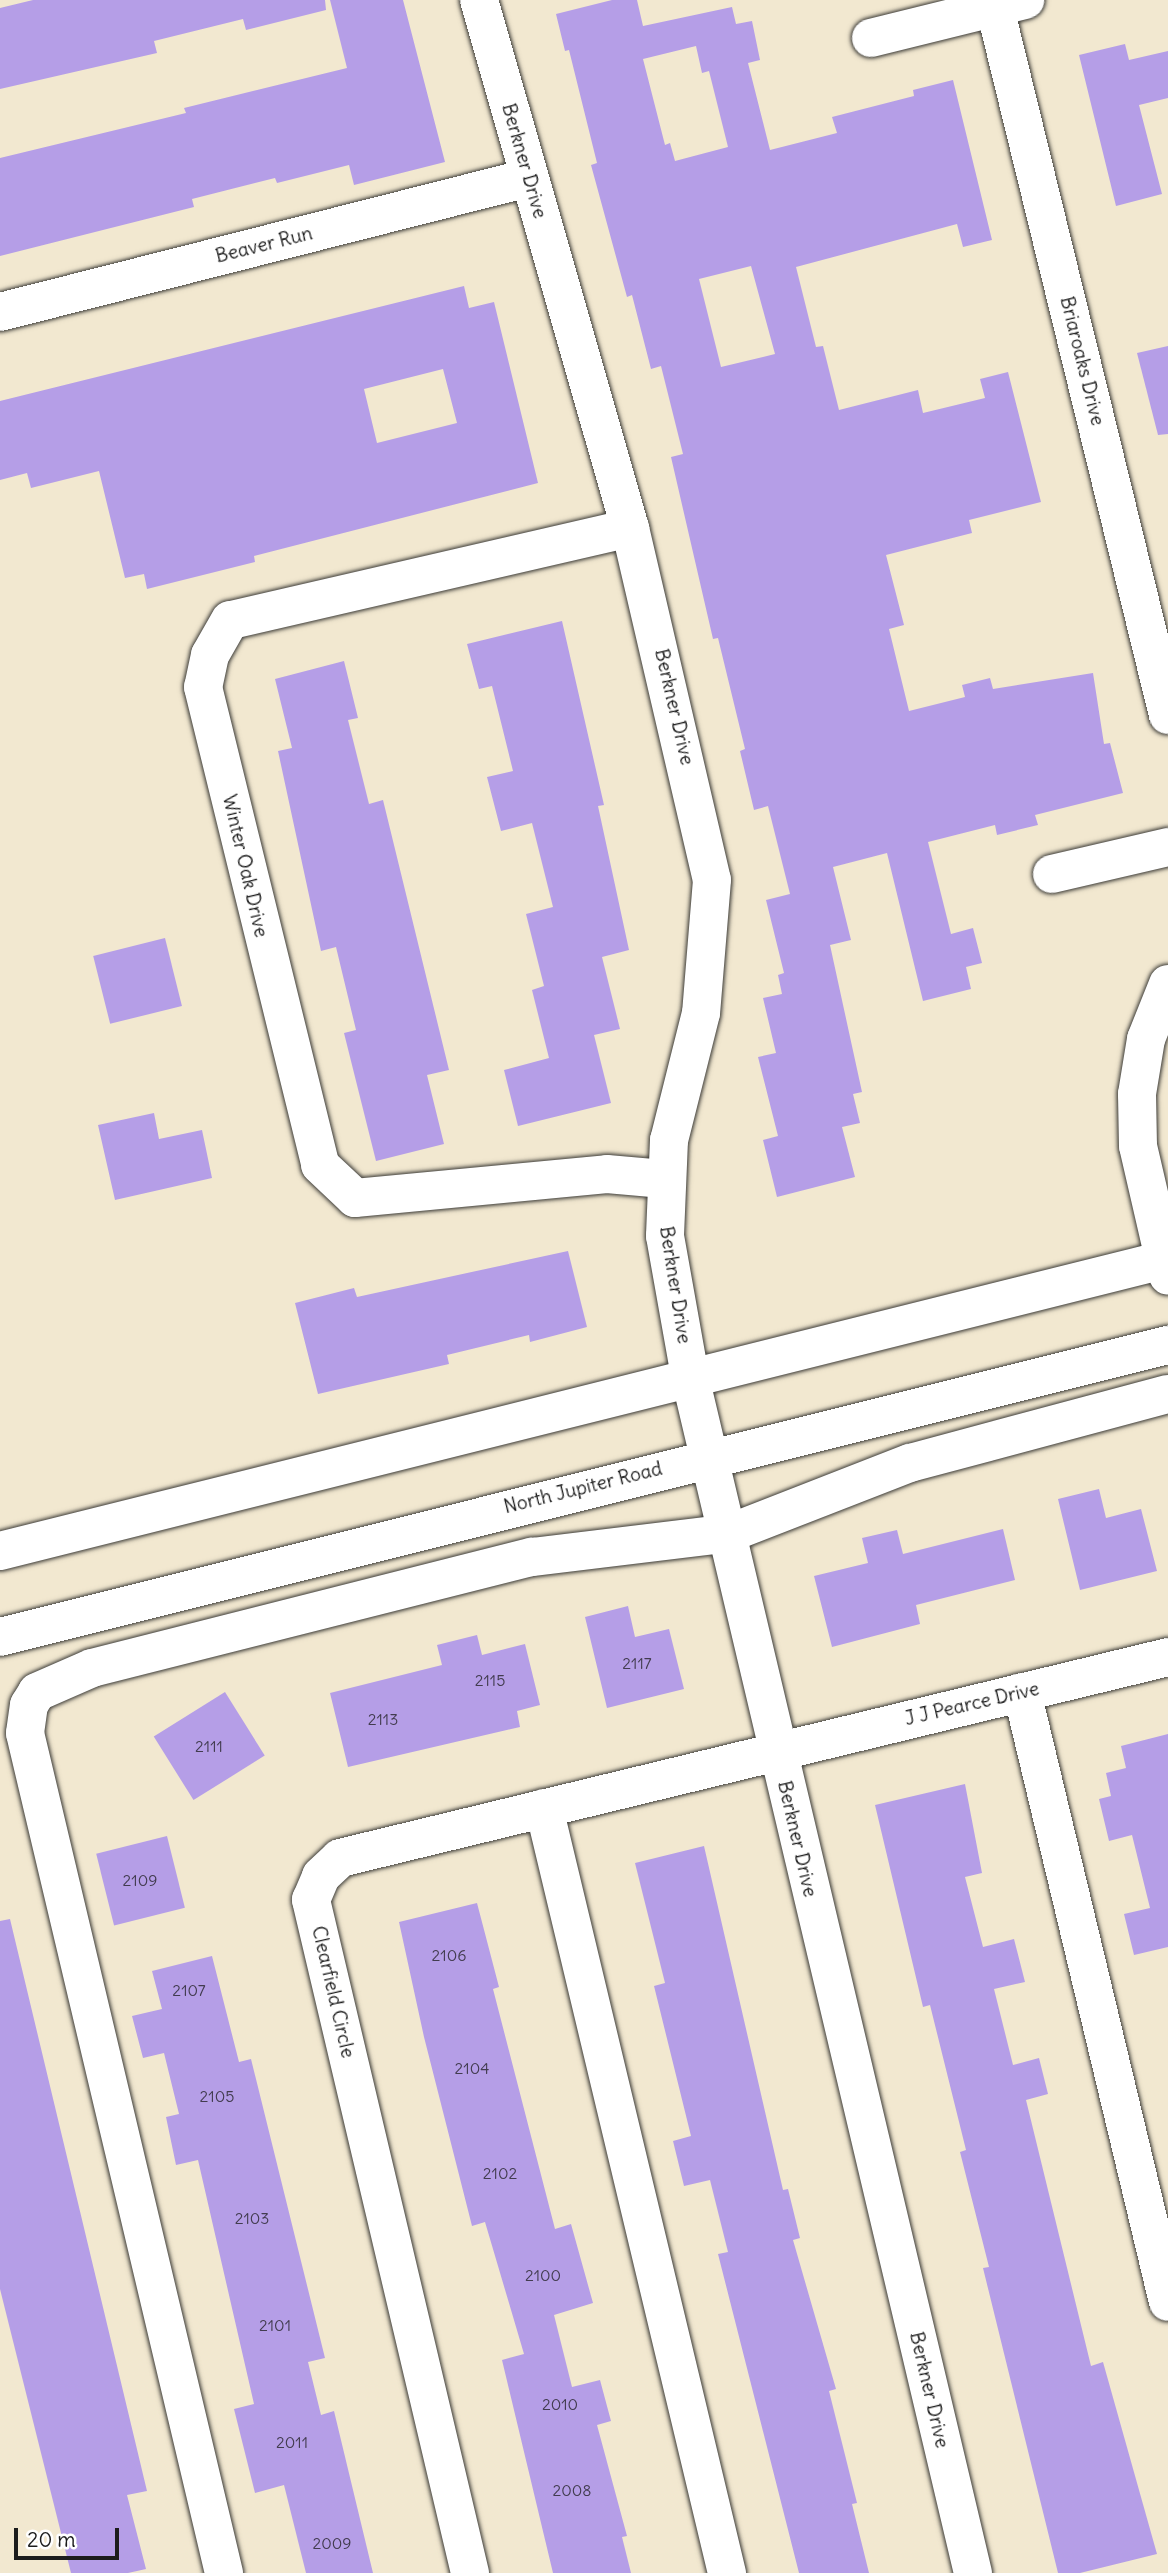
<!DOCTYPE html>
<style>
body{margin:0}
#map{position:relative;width:1168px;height:2573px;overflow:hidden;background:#f2e8d0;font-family:Delius,sans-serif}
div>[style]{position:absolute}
.building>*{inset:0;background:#b59ee7;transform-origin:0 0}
.roads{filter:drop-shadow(0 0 2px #3c3b37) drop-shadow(0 0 2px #3c3b37)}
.minor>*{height:38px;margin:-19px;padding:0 19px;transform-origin:19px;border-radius:19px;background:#fff}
.major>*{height:38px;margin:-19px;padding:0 19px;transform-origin:19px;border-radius:19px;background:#fff}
span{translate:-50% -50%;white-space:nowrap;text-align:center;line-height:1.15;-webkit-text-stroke:5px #fff;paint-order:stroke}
.number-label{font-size:16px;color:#423c4f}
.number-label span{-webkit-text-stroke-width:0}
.street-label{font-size:19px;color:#1c1c1c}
.scale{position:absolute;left:14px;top:2528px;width:105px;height:32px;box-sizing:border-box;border:4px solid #1c1c1c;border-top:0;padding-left:9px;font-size:21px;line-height:24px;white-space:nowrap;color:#1c1c1c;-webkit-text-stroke:5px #fff;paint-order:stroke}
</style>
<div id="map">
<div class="building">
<div style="clip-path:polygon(33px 0,325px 0,326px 10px,246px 30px,243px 19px,154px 41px,157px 53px,0 89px,0 8px)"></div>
<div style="clip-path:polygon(330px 0,403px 0,445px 162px,354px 185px,349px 165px,277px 183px,275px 178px,192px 199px,194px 207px,0 256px,0 158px,186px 113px,184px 108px,347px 68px)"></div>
<div style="clip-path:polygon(evenodd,612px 0,637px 0,643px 26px,732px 7px,736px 24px,752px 21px,760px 60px,748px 63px,770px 150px,837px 133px,832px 117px,914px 96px,913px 90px,953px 80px,992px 240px,963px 247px,957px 224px,796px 267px,816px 347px,823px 346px,839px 410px,918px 390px,923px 413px,985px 398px,980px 379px,1008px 372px,1041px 502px,969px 520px,972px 533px,886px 555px,904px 625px,889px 629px,909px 711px,965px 697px,962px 685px,990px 678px,993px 689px,1093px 673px,1104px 744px,1110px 743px,1123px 793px,1035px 815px,1038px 825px,997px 835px,995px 825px,928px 842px,951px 934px,973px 928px,982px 963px,966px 967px,971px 989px,923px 1001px,887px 853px,833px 867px,851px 940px,830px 945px,862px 1092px,853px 1094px,860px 1123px,842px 1127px,855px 1177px,777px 1197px,763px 1140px,778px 1136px,758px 1057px,776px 1053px,763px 998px,782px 994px,778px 975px,784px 973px,766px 900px,790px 894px,768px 806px,754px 810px,740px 751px,745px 749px,718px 638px,713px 639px,671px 457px,683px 454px,661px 366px,651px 369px,632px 295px,627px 297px,591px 165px,597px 163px,569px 50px,565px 51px,556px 14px,612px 0,696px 46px,702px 73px,709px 71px,728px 147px,675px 161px,670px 143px,665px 145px,643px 59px,696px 46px,612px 0,751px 266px,775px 354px,721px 367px,699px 279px,751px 266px)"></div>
<div style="clip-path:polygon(1125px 44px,1129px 60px,1168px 51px,1168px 98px,1139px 105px,1162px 194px,1116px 206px,1079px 55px)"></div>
<div style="clip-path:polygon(evenodd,464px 286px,469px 308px,494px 302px,538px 483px,254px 556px,255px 562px,147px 589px,144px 574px,125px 578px,99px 471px,31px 488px,27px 473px,0 480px,0 401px,464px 286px,443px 369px,457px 423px,377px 443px,364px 389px,443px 369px)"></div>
<div style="clip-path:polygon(1168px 346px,1168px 434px,1158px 435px,1137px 353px)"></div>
<div style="clip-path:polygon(562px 621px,604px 805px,598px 806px,629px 950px,602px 957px,620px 1029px,594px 1035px,611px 1103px,518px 1126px,504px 1070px,549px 1058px,532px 990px,544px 986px,526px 914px,553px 907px,532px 823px,501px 831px,487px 777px,513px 771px,492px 686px,479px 689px,467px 644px)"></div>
<div style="clip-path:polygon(344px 661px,358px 718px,348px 720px,369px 804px,383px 800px,449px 1070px,427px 1075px,444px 1144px,376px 1161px,344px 1033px,356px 1030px,336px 947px,321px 951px,278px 751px,292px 748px,275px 679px)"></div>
<div style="left:165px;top:938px;width:70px;height:74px;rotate:76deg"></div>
<div style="clip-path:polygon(154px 1113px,159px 1139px,202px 1130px,212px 1178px,115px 1200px,98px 1125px)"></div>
<div style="clip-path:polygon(568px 1251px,587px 1327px,530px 1342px,529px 1335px,447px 1355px,449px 1364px,318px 1394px,295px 1303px,354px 1288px,357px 1297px)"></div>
<div style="clip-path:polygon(1099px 1489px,1106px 1518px,1141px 1509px,1157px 1571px,1080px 1590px,1058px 1499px)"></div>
<div style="clip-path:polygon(1003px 1529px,1015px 1580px,916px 1605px,920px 1624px,832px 1647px,814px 1576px,868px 1563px,862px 1538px,897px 1530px,903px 1554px)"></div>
<div style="clip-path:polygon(628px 1606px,635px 1637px,669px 1629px,684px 1689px,607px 1708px,585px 1617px)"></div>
<div style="clip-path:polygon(477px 1635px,482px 1655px,525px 1644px,540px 1705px,517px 1711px,520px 1727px,348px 1767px,330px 1693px,442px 1665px,437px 1645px)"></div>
<div style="left:225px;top:1692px;width:75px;height:84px;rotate:58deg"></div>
<div style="clip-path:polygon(1168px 1734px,1168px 1947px,1134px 1955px,1124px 1914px,1150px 1908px,1132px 1835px,1109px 1841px,1099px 1799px,1111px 1796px,1106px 1773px,1126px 1768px,1121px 1746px)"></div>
<div style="clip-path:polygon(965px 1784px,982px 1873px,965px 1877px,983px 1947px,1014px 1939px,1025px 1982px,994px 1989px,1013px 2065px,1039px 2058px,1048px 2094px,1026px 2100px,1091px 2366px,1103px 2362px,1157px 2554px,1080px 2573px,1058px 2573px,983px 2268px,989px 2267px,960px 2152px,966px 2150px,930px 2005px,923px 2007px,875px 1805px)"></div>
<div style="left:167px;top:1836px;width:74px;height:73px;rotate:76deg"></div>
<div style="clip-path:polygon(704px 1846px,783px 2190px,788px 2189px,800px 2238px,793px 2240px,836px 2389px,829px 2391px,857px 2503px,852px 2504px,869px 2573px,799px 2573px,718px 2254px,728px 2252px,710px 2180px,684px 2186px,673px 2141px,691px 2136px,654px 1986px,665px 1983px,635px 1863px)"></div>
<div style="clip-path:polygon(477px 1903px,499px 1987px,493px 1989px,555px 2229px,571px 2224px,593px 2303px,554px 2315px,572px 2387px,600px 2380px,611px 2421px,597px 2425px,627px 2536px,622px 2537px,631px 2573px,553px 2573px,502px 2360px,524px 2354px,485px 2222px,472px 2226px,424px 2037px,399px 1922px)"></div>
<div style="clip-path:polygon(10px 1919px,147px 2491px,127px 2495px,146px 2569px,128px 2573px,71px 2573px,0 2289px,0 1921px)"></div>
<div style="clip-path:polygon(212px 1956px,239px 2062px,251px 2059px,325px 2358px,308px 2362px,321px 2415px,334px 2411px,373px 2573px,306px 2573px,284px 2485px,255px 2493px,234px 2409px,254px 2404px,198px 2160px,176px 2165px,166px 2117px,179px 2114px,164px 2053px,143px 2058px,132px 2016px,162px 2009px,152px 1971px)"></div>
</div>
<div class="roads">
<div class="minor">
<div style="left:479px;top:0;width:549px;rotate:74.04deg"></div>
<div style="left:630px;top:528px;width:361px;rotate:76.9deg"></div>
<div style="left:712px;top:880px;width:133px;rotate:94.7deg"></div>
<div style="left:701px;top:1013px;width:131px;rotate:104.1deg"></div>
<div style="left:669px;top:1140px;width:96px;rotate:92.4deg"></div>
<div style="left:665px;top:1236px;width:143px;rotate:79.9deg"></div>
<div style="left:690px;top:1377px;width:1229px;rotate:76.69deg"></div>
<div style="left:993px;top:0;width:736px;rotate:76.25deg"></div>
<div style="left:871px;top:38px;width:159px;rotate:-13.9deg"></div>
<div style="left:0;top:312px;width:545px;rotate:-14.24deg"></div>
<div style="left:630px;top:528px;width:410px;rotate:167deg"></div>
<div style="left:230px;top:620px;width:40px;rotate:119.7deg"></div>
<div style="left:210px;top:655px;width:33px;rotate:102deg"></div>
<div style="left:203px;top:687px;width:492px;rotate:76.2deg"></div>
<div style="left:320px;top:1165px;width:48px;rotate:43.3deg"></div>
<div style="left:355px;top:1198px;width:253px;rotate:-5.4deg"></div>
<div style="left:607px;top:1174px;width:57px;rotate:5deg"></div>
<div style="left:1052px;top:874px;width:119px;rotate:-13.1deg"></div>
<div style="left:1168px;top:984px;width:59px;rotate:111.8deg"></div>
<div style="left:1146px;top:1039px;width:56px;rotate:99.3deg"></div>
<div style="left:1137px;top:1094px;width:52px;rotate:88.9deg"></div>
<div style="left:1138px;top:1146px;width:133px;rotate:77deg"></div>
<div style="left:1022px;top:1692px;width:627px;rotate:76.54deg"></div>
<div style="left:544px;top:1808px;width:787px;rotate:76.55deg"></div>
<div style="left:224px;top:2573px;width:863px;rotate:-103.33deg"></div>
<div style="left:25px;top:1733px;width:28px;rotate:-82deg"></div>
<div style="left:29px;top:1705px;width:15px;rotate:-58deg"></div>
<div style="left:37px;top:1692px;width:60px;rotate:-23.6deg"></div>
<div style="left:92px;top:1668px;width:454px;rotate:-14.2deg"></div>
<div style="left:532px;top:1557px;width:199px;rotate:-6.9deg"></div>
<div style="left:730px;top:1533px;width:193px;rotate:-21.3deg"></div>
<div style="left:910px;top:1463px;width:267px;rotate:-15deg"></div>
<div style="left:470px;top:2573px;width:692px;rotate:-103.29deg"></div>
<div style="left:311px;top:1900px;width:26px;rotate:-67deg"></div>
<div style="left:321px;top:1876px;width:26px;rotate:-43deg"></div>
<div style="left:340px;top:1858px;width:852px;rotate:-13.64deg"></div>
</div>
<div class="major">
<div style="left:0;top:1551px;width:1204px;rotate:-14.04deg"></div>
<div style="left:0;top:1637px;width:1204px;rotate:-14.04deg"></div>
</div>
</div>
<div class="number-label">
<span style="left:637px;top:1663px">2117</span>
<span style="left:490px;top:1680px">2115</span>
<span style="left:383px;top:1719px">2113</span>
<span style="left:209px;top:1746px">2111</span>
<span style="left:140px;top:1880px">2109</span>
<span style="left:449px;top:1955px">2106</span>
<span style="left:189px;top:1990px">2107</span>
<span style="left:472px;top:2068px">2104</span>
<span style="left:217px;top:2096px">2105</span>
<span style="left:500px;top:2173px">2102</span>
<span style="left:252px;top:2218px">2103</span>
<span style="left:543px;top:2275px">2100</span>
<span style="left:275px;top:2325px">2101</span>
<span style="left:560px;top:2404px">2010</span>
<span style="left:292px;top:2442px">2011</span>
<span style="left:572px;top:2490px">2008</span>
<span style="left:332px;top:2543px">2009</span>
</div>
<div class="street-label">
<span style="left:524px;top:161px;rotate:74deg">Berkner Drive</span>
<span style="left:264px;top:245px;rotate:-14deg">Beaver Run</span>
<span style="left:1082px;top:361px;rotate:76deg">Briaroaks Drive</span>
<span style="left:674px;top:707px;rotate:77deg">Berkner Drive</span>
<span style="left:245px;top:866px;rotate:77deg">Winter Oak Drive</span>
<span style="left:675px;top:1285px;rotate:81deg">Berkner Drive</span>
<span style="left:583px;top:1488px;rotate:-14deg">North Jupiter Road</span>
<span style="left:972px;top:1704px;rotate:-13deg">J J Pearce Drive</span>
<span style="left:797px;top:1839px;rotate:77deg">Berkner Drive</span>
<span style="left:333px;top:1992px;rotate:77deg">Clearfield Circle</span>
<span style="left:929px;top:2390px;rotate:77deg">Berkner Drive</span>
</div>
<div class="scale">20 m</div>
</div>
